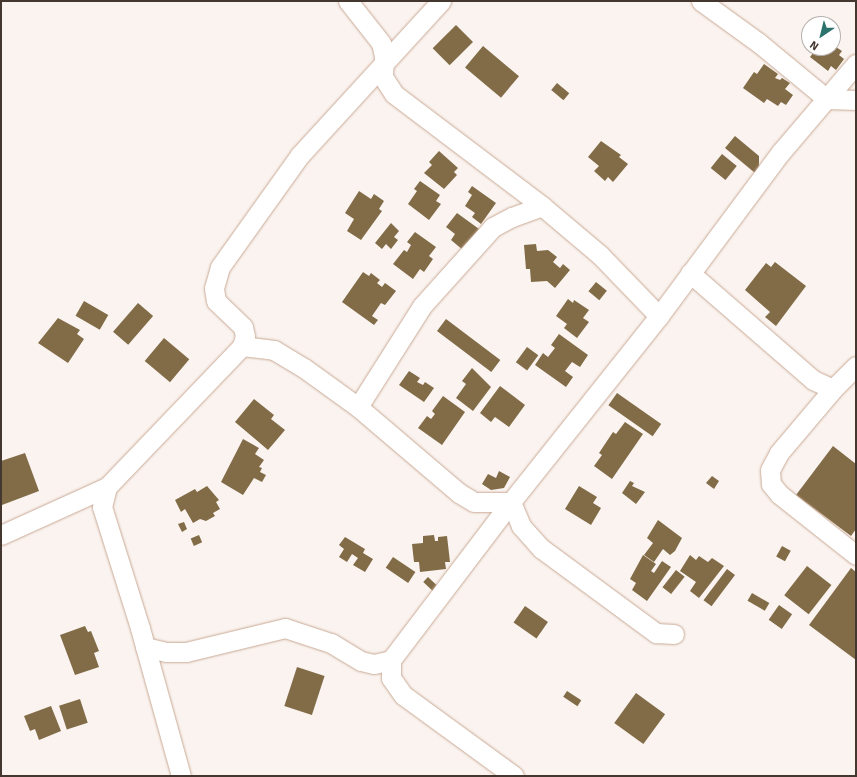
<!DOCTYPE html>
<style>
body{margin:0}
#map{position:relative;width:857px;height:777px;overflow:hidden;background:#faf3ef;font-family:Signika,sans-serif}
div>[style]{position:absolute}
.building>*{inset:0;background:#826c47;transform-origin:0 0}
.roads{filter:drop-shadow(0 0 1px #c9a995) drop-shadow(0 0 1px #c9a995)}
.minor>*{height:19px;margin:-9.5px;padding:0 9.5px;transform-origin:9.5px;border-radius:9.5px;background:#fff}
span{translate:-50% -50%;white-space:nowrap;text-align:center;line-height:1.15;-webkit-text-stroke:4px #fff;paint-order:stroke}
.frame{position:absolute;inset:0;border:2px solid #44372f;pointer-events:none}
.north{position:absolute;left:801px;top:16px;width:40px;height:40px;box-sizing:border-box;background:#fff;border:1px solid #b4afac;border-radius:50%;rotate:215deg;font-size:11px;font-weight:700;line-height:16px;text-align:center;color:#44372f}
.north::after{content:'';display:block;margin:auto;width:14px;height:18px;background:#2b736c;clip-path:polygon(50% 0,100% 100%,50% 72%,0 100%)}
</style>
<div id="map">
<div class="building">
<div style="left:456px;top:25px;width:24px;height:33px;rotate:45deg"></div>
<div style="clip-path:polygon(833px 45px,842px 51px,839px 55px,844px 59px,836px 70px,831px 66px,828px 71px,810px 57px,817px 48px,833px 48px)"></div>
<div style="left:483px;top:46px;width:47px;height:28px;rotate:40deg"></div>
<div style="clip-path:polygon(764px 64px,778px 74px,775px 78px,780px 80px,782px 78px,790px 83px,785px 89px,793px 95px,786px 105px,781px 102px,778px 106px,767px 99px,764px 103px,743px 88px,754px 72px,757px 74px)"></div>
<div style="left:557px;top:83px;width:16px;height:9px;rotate:40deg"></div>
<div style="clip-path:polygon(735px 136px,759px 156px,759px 166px,755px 173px,725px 148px)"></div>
<div style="clip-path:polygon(601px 141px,621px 155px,619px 157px,628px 164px,613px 182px,608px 177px,605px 181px,594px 171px,599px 166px,588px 157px)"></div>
<div style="clip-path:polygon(439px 151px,458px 168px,454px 172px,457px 175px,444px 189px,424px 173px,432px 165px,429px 162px)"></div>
<div style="left:722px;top:154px;width:19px;height:18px;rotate:39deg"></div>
<div style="clip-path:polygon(420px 181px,440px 195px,436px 201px,441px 204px,429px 220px,408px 204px,417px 191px,414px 189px)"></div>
<div style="clip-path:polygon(472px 186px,496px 203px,481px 224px,472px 217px,475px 213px,465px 206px,472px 195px,468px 192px)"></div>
<div style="clip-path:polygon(359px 191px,371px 199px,374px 194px,384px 201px,379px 209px,382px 211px,361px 240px,347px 231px,354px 219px,345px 213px)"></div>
<div style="clip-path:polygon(457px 213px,479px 229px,463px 250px,451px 240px,455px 234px,446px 227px)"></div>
<div style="clip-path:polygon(391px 223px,399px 231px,394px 237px,398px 240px,391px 249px,386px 244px,382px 249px,375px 243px)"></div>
<div style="clip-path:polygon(415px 232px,436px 247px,429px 256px,433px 259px,424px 272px,420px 269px,413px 279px,393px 264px,404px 250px,407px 252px,411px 245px,407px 242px)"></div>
<div style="clip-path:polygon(536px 244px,537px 251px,548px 250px,557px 257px,553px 262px,560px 268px,563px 264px,570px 270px,555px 288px,547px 281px,531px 282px,530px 269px,526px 269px,524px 245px)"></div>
<div style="clip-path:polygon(775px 262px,806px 286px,776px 326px,765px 317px,770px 312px,745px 290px,766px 263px,771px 267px)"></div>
<div style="clip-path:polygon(363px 272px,369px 276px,371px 273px,380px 280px,377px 283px,382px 287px,385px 283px,396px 291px,385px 305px,381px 303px,372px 316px,378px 320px,374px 325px,342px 302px)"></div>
<div style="left:596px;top:282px;width:14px;height:12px;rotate:39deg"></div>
<div style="clip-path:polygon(568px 299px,573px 303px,574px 300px,589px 310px,583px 318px,589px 322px,577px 338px,564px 328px,567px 324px,556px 316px)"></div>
<div style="left:84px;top:301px;width:28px;height:17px;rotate:30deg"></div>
<div style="left:138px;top:303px;width:20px;height:38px;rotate:41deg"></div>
<div style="clip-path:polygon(58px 318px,80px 330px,77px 334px,84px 339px,68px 363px,38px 343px)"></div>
<div style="left:446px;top:319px;width:68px;height:15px;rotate:37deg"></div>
<div style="clip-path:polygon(559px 334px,588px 355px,580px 367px,572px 362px,565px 371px,573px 377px,566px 387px,535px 365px,543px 353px,548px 357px,555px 348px,551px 345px)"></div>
<div style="left:164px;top:338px;width:33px;height:30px;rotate:40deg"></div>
<div style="left:527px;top:347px;width:14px;height:19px;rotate:36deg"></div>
<div style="clip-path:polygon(472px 368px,491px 387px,473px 411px,456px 398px,466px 384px,462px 381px)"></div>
<div style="clip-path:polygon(409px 371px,420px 378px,417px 382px,423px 385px,425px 382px,434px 388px,424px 402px,399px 385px)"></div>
<div style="clip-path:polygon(500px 386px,525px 405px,509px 427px,495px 417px,491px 422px,480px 413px)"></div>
<div style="left:617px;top:393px;width:54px;height:15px;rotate:35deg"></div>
<div style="clip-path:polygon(443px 396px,465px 412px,442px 445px,418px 428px,427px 416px,431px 419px,435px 414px,432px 411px)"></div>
<div style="clip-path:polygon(254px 399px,274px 415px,271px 419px,285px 430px,268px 450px,235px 422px)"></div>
<div style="clip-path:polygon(625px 422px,643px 434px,612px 479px,594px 466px,602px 455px,599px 453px,613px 432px,616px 434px)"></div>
<div style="clip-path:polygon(243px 439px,259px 448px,255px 454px,264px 460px,259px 467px,262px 468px,260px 472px,266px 475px,262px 482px,254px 478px,243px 495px,221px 482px)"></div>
<div style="clip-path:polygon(833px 446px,856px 464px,856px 529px,851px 536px,796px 495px)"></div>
<div style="clip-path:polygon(25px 453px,39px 491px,2px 505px,1px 461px)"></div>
<div style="clip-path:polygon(499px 471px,510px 477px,504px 488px,491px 490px,482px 484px,488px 474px,496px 478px)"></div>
<div style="clip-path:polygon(712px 476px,719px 481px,714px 489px,706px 483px)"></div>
<div style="clip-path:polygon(630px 481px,634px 483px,632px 486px,645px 492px,636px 504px,622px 493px)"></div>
<div style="clip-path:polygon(207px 486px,219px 500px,216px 502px,220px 509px,213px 513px,215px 516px,206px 521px,200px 519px,193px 523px,185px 509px,181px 512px,175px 500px,195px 489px,197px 492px)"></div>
<div style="clip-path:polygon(579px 486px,597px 497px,593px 503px,601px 508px,591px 525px,565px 509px)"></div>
<div style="clip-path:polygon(658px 520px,682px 538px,675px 551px,670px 555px,663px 549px,654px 562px,644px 555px,653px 543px,647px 538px)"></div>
<div style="clip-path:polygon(184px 522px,187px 529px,182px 532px,178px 524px)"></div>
<div style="left:199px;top:535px;width:8px;height:9px;rotate:67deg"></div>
<div style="clip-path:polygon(434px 535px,435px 541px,438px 541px,438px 537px,447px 536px,450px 562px,445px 562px,446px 569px,420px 572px,419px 562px,414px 562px,412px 544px,423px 543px,423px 536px)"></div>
<div style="clip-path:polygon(345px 537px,365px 549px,363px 553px,373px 559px,365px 572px,353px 565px,358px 558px,352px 554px,347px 562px,339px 557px,344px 549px,339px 545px)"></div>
<div style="left:782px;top:546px;width:10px;height:12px;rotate:29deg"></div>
<div style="clip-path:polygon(643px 555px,656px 564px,651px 571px,654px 573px,662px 561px,671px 567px,647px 601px,632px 590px,636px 583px,630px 579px)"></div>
<div style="clip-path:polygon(690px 555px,696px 560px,699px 556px,708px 562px,712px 558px,724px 566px,699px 598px,690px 591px,696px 582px,680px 571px)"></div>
<div style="left:393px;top:557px;width:27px;height:13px;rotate:34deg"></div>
<div style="left:807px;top:566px;width:31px;height:37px;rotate:38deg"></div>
<div style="clip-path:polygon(851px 568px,856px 572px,856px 660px,809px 625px)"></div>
<div style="left:727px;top:569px;width:10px;height:39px;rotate:37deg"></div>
<div style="left:676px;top:570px;width:11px;height:22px;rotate:38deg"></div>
<div style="left:428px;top:577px;width:16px;height:7px;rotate:43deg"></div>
<div style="left:752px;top:593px;width:20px;height:9px;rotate:30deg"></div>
<div style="left:779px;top:605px;width:16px;height:18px;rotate:35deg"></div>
<div style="left:525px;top:606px;width:28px;height:20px;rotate:35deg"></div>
<div style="clip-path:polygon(85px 626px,88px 632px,91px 631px,99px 651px,94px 653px,99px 667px,75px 675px,60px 635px)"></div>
<div style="left:297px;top:667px;width:29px;height:41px;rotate:18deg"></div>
<div style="left:567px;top:691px;width:17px;height:7px;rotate:33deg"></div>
<div style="left:636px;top:693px;width:36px;height:37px;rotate:36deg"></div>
<div style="left:80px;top:699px;width:25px;height:22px;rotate:72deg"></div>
<div style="clip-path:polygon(51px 706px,61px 731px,39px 740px,35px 729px,30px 731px,24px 716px)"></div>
</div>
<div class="roads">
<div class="minor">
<div style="left:348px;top:1px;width:53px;rotate:51.8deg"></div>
<div style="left:381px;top:43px;width:13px;rotate:77deg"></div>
<div style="left:384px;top:56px;width:21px;rotate:93deg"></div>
<div style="left:383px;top:77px;width:20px;rotate:57deg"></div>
<div style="left:394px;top:94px;width:186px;rotate:37.1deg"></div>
<div style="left:542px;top:206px;width:76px;rotate:40.2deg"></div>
<div style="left:600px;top:255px;width:85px;rotate:46deg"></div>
<div style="left:701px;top:1px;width:72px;rotate:35.9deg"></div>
<div style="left:759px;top:43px;width:88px;rotate:39.5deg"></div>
<div style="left:827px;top:99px;width:29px;rotate:2deg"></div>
<div style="left:690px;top:273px;width:163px;rotate:41deg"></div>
<div style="left:813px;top:380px;width:22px;rotate:24deg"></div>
<div style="left:242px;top:346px;width:32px;rotate:7deg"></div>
<div style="left:274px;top:350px;width:35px;rotate:31deg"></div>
<div style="left:304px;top:368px;width:67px;rotate:35.8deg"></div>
<div style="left:358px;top:407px;width:133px;rotate:40.4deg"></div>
<div style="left:459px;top:493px;width:17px;rotate:31deg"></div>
<div style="left:474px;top:502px;width:37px"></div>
<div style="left:511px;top:502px;width:26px;rotate:67deg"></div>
<div style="left:521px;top:526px;width:31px;rotate:48deg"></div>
<div style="left:542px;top:549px;width:142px;rotate:36.4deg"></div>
<div style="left:656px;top:633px;width:18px;rotate:3deg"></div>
<div style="left:856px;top:366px;width:33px;rotate:135deg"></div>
<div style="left:833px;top:389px;width:84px;rotate:130.2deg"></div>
<div style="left:779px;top:453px;width:19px;rotate:118deg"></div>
<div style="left:770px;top:470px;width:14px;rotate:86deg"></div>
<div style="left:771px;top:484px;width:13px;rotate:51deg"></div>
<div style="left:779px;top:494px;width:98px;rotate:38.4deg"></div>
<div style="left:358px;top:407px;width:120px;rotate:-57.6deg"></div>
<div style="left:422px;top:306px;width:106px;rotate:-48.1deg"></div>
<div style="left:493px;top:227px;width:21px;rotate:-28deg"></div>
<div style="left:512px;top:217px;width:32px;rotate:-20deg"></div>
<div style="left:1px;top:535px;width:116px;rotate:-24.4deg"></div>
<div style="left:145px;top:647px;width:22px;rotate:13deg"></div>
<div style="left:166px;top:652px;width:20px"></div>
<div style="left:186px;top:652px;width:102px;rotate:-13.6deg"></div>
<div style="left:285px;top:628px;width:48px;rotate:18.1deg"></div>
<div style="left:331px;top:643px;width:35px;rotate:31deg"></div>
<div style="left:361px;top:661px;width:13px;rotate:13deg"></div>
<div style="left:374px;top:664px;width:17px;rotate:-13deg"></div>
<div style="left:181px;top:776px;width:154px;rotate:-105.5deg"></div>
<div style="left:140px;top:628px;width:127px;rotate:-107.4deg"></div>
<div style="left:102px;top:507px;width:21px;rotate:-76deg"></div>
<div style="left:107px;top:487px;width:195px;rotate:-46.2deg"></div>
<div style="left:242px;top:346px;width:10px;rotate:-73deg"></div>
<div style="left:245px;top:336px;width:9px;rotate:-103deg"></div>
<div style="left:243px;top:327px;width:37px;rotate:-136deg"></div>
<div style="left:216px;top:301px;width:13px;rotate:-99deg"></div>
<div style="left:214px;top:288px;width:22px;rotate:-74deg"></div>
<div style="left:220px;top:267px;width:138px;rotate:-54.5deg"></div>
<div style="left:300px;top:155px;width:209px;rotate:-47.5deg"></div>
<div style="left:514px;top:776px;width:137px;rotate:-143.9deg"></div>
<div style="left:403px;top:695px;width:21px;rotate:-125deg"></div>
<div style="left:391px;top:678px;width:18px;rotate:-90deg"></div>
<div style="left:391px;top:660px;width:198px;rotate:-52.8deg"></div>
<div style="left:511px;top:502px;width:238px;rotate:-51.5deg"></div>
<div style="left:659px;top:316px;width:204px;rotate:-53.4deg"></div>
<div style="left:781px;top:152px;width:116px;rotate:-49.6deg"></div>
</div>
</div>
<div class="frame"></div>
<div class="north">N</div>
</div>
